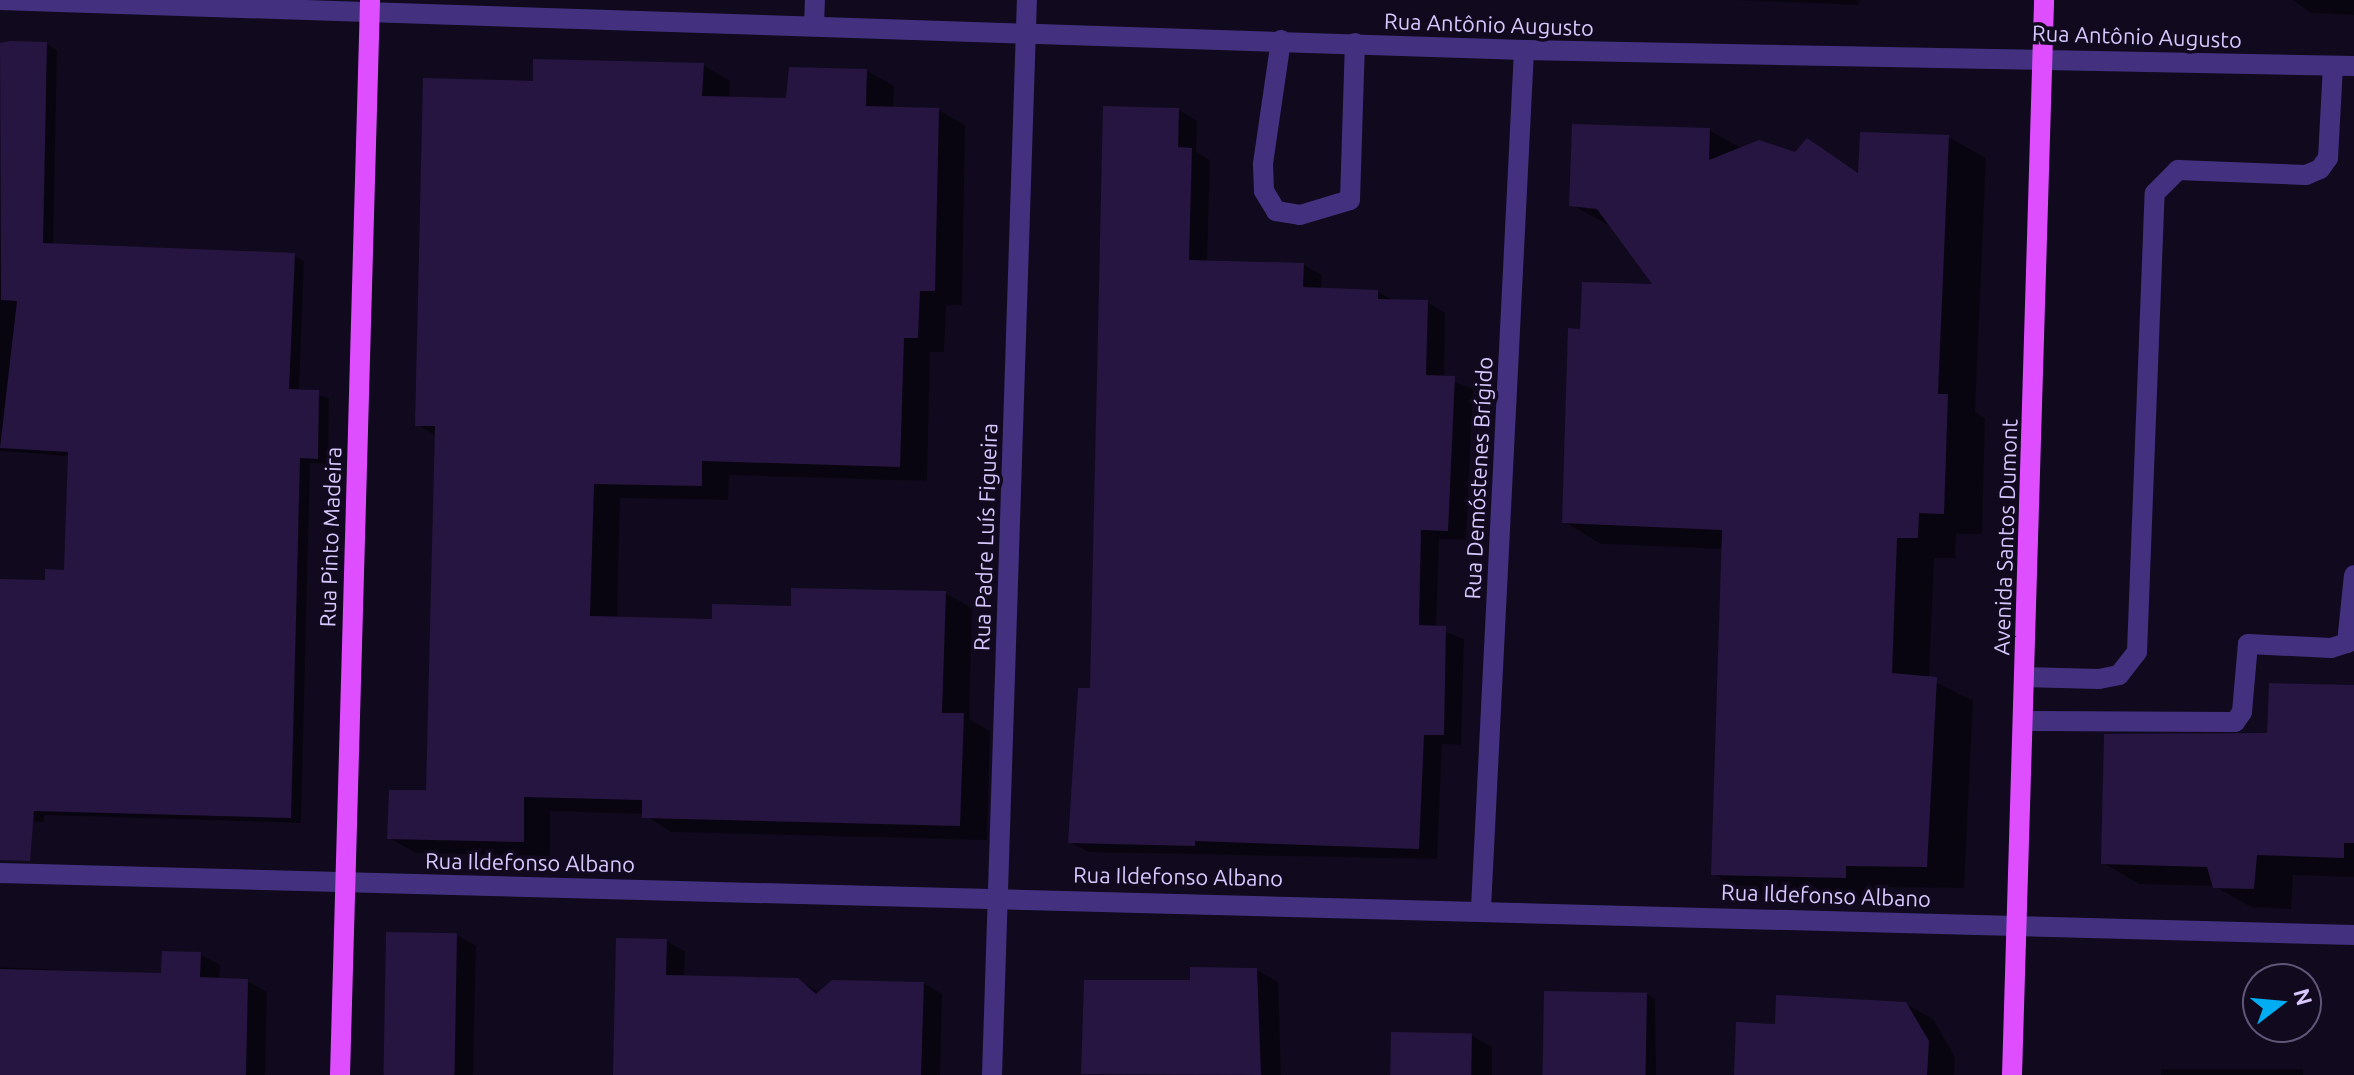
<!DOCTYPE html>
<meta charset="utf-8">
<style>
body{margin:0}
#map{position:relative;width:2354px;height:1075px;overflow:hidden;background:#110a1e;font-family:Ubuntu,sans-serif}
div>[style]{position:absolute}
.shadow>*{inset:0;background:#0007;transform-origin:0 0}
.building>*{inset:0;background:#261540;transform-origin:0 0}
.minor>*{height:20px;margin:-10px;padding:0 10px;transform-origin:10px;border-radius:10px;background:#433180}
.major>*{height:20px;margin:-10px;padding:0 10px;transform-origin:10px;border-radius:10px;background:#de4eff}
span{translate:-50% -50%;white-space:nowrap;text-align:center;line-height:1.15;-webkit-text-stroke:7px #110a1e;paint-order:stroke}
.street-label{font-size:22px;color:#d8c7ff}
.north{position:absolute;left:2242px;top:963px;width:80px;height:80px;box-sizing:border-box;background:#110a1e;border:2px solid #615678;border-radius:50%;rotate:74deg;font-size:22px;font-weight:700;line-height:32px;text-align:center;color:#d8c7ff}
.north::after{content:'';display:block;margin:auto;width:28px;height:36px;background:#00acf2;clip-path:polygon(50% 0,100% 100%,50% 72%,0 100%)}
</style>
<div id="map">
<div class="shadow">
<div style="clip-path:polygon(1734px 0,1859px 0,1858px 5px)"></div>
<div style="clip-path:polygon(2293px 0,2354px 0,2354px 15px,2311px 13px)"></div>
<div style="clip-path:polygon(0 44px,47px 44px,57px 50px,53px 245px,294px 255px,304px 261px,299px 391px,329px 398px,328px 464px,310px 463px,301px 823px,44px 815px,44px 822px,0 821px,0 581px,47px 582px,66px 572px,70px 456px,0 451px)"></div>
<div style="clip-path:polygon(703px 65px,730px 81px,729px 99px,788px 100px,867px 71px,894px 86px,893px 109px,938px 110px,965px 125px,962px 305px,946px 305px,944px 352px,930px 352px,927px 481px,729px 475px,728px 500px,620px 498px,617px 619px,713px 621px,945px 593px,972px 608px,969px 719px,990px 731px,987px 840px,671px 832px,644px 814px,550px 811px,550px 856px,416px 853px,389px 838px,428px 791px,437px 436px,417px 425px,535px 83px)"></div>
<div style="clip-path:polygon(1179px 110px,1197px 121px,1196px 152px,1210px 160px,1207px 262px,1304px 265px,1322px 275px,1321px 290px,1378px 292px,1394px 301px,1427px 302px,1445px 313px,1444px 378px,1473px 389px,1466px 540px,1439px 539px,1436px 628px,1464px 639px,1461px 745px,1442px 744px,1437px 859px,1089px 852px,1070px 842px)"></div>
<div style="clip-path:polygon(1709px 130px,1741px 148px,1795px 155px,1807px 141px,1860px 173px,1948px 137px,1986px 158px,1975px 412px,1985px 418px,1982px 534px,1956px 534px,1955px 558px,1934px 558px,1929px 679px,1973px 701px,1964px 888px,1883px 887px,1883px 898px,1751px 895px,1713px 874px,1724px 549px,1601px 544px,1564px 522px,1582px 331px,1656px 287px,1612px 227px,1572px 205px)"></div>
<div style="clip-path:polygon(2354px 687px,2354px 877px,2293px 875px,2291px 909px,2251px 907px,2214px 886px,2139px 884px,2103px 863px,2269px 735px)"></div>
<div style="clip-path:polygon(457px 935px,476px 946px,473px 1075px,383px 1075px)"></div>
<div style="clip-path:polygon(666px 941px,685px 951px,684px 978px,798px 980px,820px 993px,923px 983px,942px 994px,940px 1075px,615px 1075px)"></div>
<div style="clip-path:polygon(200px 954px,220px 965px,219px 980px,247px 981px,267px 992px,265px 1075px,0 1075px,0 967px,163px 975px)"></div>
<div style="clip-path:polygon(1257px 970px,1278px 982px,1281px 1075px,1083px 1073px,1192px 982px)"></div>
<div style="clip-path:polygon(1647px 994px,1655px 999px,1656px 1075px,1546px 1075px)"></div>
<div style="clip-path:polygon(1906px 1004px,1933px 1019px,1955px 1057px,1954px 1075px,1736px 1075px,1777px 1026px)"></div>
<div style="clip-path:polygon(1471px 1035px,1492px 1047px,1492px 1075px,1392px 1075px)"></div>
<div style="left:2161px;top:1069px;width:142px;height:6px"></div>
</div>
<div class="building">
<div style="clip-path:polygon(10px 41px,47px 42px,43px 243px,295px 253px,289px 389px,319px 390px,318px 459px,300px 458px,291px 818px,34px 811px,30px 861px,0 860px,0 579px,45px 580px,45px 569px,64px 570px,68px 452px,0 448px,17px 301px,1px 300px,0 43px)"></div>
<div style="clip-path:polygon(533px 59px,704px 63px,702px 96px,786px 98px,789px 67px,867px 69px,866px 106px,939px 108px,935px 291px,920px 291px,918px 338px,904px 338px,900px 467px,702px 461px,702px 486px,594px 484px,590px 616px,712px 619px,712px 604px,791px 606px,791px 588px,946px 591px,942px 713px,964px 713px,960px 826px,642px 818px,642px 800px,524px 797px,524px 842px,387px 839px,389px 790px,426px 790px,435px 426px,415px 426px,423px 78px,533px 81px)"></div>
<div style="clip-path:polygon(1103px 106px,1179px 108px,1178px 147px,1192px 148px,1189px 260px,1304px 263px,1303px 287px,1378px 290px,1378px 299px,1428px 300px,1426px 375px,1455px 376px,1448px 531px,1421px 530px,1419px 625px,1446px 626px,1444px 735px,1424px 735px,1419px 849px,1195px 841px,1195px 846px,1068px 843px,1078px 688px,1090px 688px)"></div>
<div style="clip-path:polygon(1572px 124px,1710px 128px,1709px 160px,1759px 140px,1795px 152px,1807px 138px,1858px 173px,1860px 132px,1949px 135px,1938px 394px,1948px 394px,1944px 514px,1919px 513px,1918px 538px,1897px 538px,1892px 673px,1937px 677px,1927px 867px,1846px 866px,1846px 878px,1711px 875px,1722px 530px,1562px 523px,1568px 328px,1580px 329px,1582px 282px,1652px 284px,1597px 209px,1569px 206px)"></div>
<div style="clip-path:polygon(2269px 683px,2354px 685px,2354px 843px,2344px 843px,2344px 858px,2257px 855px,2254px 889px,2213px 888px,2207px 867px,2101px 864px,2104px 734px,2267px 733px)"></div>
<div style="left:386px;top:932px;width:71px;height:143px;rotate:1deg"></div>
<div style="clip-path:polygon(616px 938px,667px 939px,666px 975px,798px 978px,816px 994px,832px 980px,924px 982px,921px 1075px,613px 1075px)"></div>
<div style="clip-path:polygon(162px 951px,201px 952px,200px 977px,248px 979px,246px 1075px,0 1075px,0 969px,161px 973px)"></div>
<div style="clip-path:polygon(1190px 967px,1257px 968px,1261px 1075px,1081px 1074px,1084px 980px,1190px 980px)"></div>
<div style="left:1544px;top:991px;width:103px;height:84px;rotate:1deg"></div>
<div style="clip-path:polygon(1776px 995px,1906px 1002px,1929px 1041px,1927px 1075px,1734px 1075px,1736px 1022px,1775px 1024px)"></div>
<div style="left:1391px;top:1032px;width:81px;height:43px;rotate:1deg"></div>
</div>
<div class="minor">
<div style="left:0;top:0;width:1525px;rotate:1.88deg"></div>
<div style="left:1524px;top:50px;width:830px;rotate:1.1deg"></div>
<div style="left:814px;top:26px;width:26px;rotate:-88deg"></div>
<div style="left:1281px;top:40px;width:125px;rotate:98.3deg"></div>
<div style="left:1263px;top:164px;width:27px;rotate:88deg"></div>
<div style="left:1264px;top:191px;width:23px;rotate:59deg"></div>
<div style="left:1276px;top:211px;width:24px;rotate:9deg"></div>
<div style="left:1300px;top:215px;width:52px;rotate:-16.7deg"></div>
<div style="left:1350px;top:200px;width:157px;rotate:-88.2deg"></div>
<div style="left:2024px;top:677px;width:75px;rotate:1.5deg"></div>
<div style="left:2099px;top:679px;width:20px;rotate:-11deg"></div>
<div style="left:2119px;top:675px;width:29px;rotate:-52deg"></div>
<div style="left:2137px;top:652px;width:459px;rotate:-87.8deg"></div>
<div style="left:2155px;top:193px;width:33px;rotate:-45deg"></div>
<div style="left:2178px;top:170px;width:128px;rotate:2.2deg"></div>
<div style="left:2306px;top:175px;width:15px;rotate:-23deg"></div>
<div style="left:2320px;top:169px;width:14px;rotate:-54deg"></div>
<div style="left:2328px;top:158px;width:92px;rotate:-86.9deg"></div>
<div style="left:2023px;top:721px;width:212px;rotate:0.3deg"></div>
<div style="left:2235px;top:722px;width:12px;rotate:-55deg"></div>
<div style="left:2242px;top:712px;width:68px;rotate:-85deg"></div>
<div style="left:2248px;top:644px;width:83px;rotate:2.8deg"></div>
<div style="left:2331px;top:648px;width:17px;rotate:-17deg"></div>
<div style="left:2347px;top:643px;width:68px;rotate:-84.1deg"></div>
<div style="left:0;top:873px;width:2355px;rotate:1.51deg"></div>
<div style="left:1481px;top:908px;width:859px;rotate:-87.13deg"></div>
<div style="left:992px;top:1075px;width:1076px;rotate:-88.14deg"></div>
</div>
<div class="major">
<div style="left:340px;top:1075px;width:1075px;rotate:-88.4deg"></div>
<div style="left:2012px;top:1075px;width:1075px;rotate:-88.29deg"></div>
</div>
<div class="street-label">
<span style="left:1489px;top:24px;rotate:2deg">Rua Antônio Augusto</span>
<span style="left:2137px;top:36px;rotate:2deg">Rua Antônio Augusto</span>
<span style="left:1478px;top:478px;rotate:-87deg">Rua Demóstenes Brígido</span>
<span style="left:330px;top:537px;rotate:-88deg">Rua Pinto Madeira</span>
<span style="left:985px;top:537px;rotate:-88deg">Rua Padre Luís Figueira</span>
<span style="left:2005px;top:537px;rotate:-88deg">Avenida Santos Dumont</span>
<span style="left:530px;top:862px;rotate:1deg">Rua Ildefonso Albano</span>
<span style="left:1178px;top:876px;rotate:1deg">Rua Ildefonso Albano</span>
<span style="left:1826px;top:895px;rotate:2deg">Rua Ildefonso Albano</span>
</div>
<div class="north">N</div>
</div>
